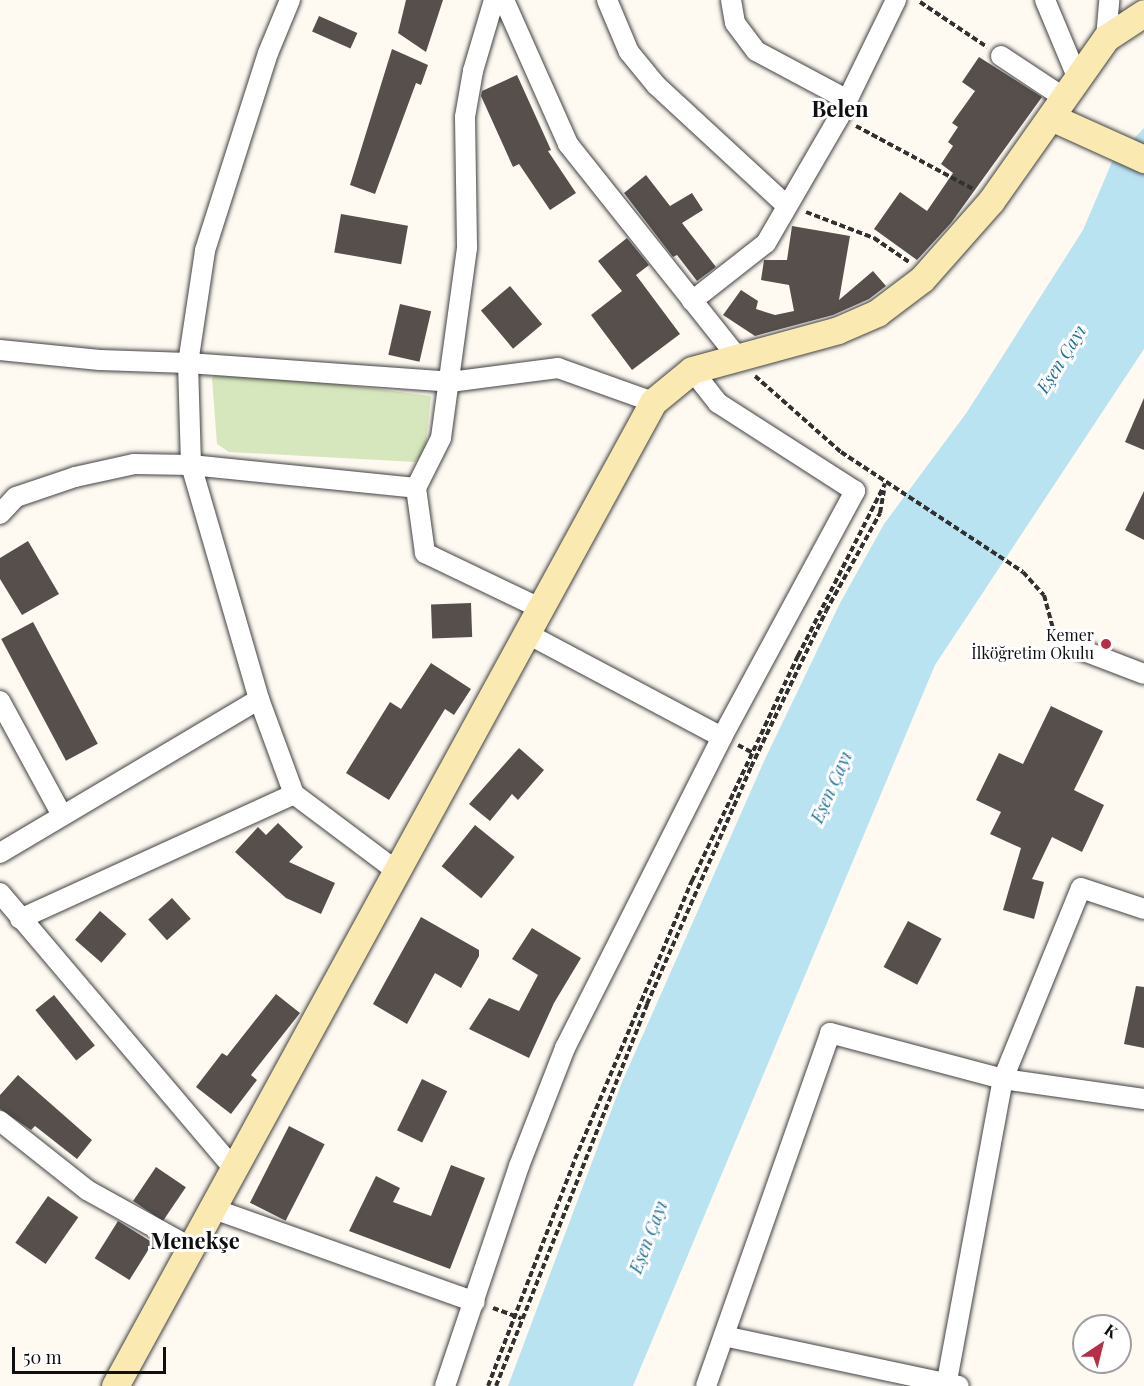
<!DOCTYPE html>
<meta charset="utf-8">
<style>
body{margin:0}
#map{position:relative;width:1144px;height:1386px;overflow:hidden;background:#fefaf2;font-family:"Playfair Display",serif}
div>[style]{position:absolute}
.green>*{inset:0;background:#d7e7bd}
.water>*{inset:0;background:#bae3f2}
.building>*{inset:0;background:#574f4c;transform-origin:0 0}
.path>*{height:4px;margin-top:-2px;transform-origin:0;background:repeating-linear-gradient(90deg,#313131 0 6px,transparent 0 9px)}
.roads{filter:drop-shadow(0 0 2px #424242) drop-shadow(0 0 2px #424242)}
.street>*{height:20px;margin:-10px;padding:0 10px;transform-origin:10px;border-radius:10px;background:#fff}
.secondary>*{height:27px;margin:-13.5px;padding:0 13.5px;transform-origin:13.5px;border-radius:13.5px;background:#faeab2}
.dots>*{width:16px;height:16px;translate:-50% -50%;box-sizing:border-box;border:3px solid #fff;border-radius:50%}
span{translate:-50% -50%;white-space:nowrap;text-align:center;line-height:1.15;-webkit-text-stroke:6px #fff;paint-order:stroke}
.poi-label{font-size:16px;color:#0f0f0f}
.right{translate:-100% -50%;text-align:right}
.water-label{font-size:18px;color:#20729a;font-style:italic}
.district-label{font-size:22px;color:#0f0f0f;font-weight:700}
.north{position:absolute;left:1072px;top:1314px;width:60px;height:60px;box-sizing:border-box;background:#fff;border:2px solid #9f9f9f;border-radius:50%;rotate:35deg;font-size:16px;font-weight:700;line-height:24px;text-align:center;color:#0f0f0f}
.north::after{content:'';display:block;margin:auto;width:21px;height:27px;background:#b72f45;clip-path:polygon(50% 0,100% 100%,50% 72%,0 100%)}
.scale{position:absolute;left:12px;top:1347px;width:154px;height:27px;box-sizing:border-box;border:3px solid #0f0f0f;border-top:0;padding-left:8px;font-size:18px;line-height:21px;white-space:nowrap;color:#0f0f0f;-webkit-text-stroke:4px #fff;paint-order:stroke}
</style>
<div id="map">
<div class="green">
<div style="clip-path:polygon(222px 369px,431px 396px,425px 451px,415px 462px,229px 452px,217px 444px,212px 378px)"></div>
</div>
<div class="water">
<div style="clip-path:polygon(1144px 128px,1144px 349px,935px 665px,633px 1386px,508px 1386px,622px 1082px,765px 759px,840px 603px,884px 524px,967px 412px,1083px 230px,1112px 162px)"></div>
</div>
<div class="building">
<div style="clip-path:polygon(406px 0,443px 0,426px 52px,398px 33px)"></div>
<div style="left:319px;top:16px;width:42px;height:17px;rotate:24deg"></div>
<div style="clip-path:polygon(392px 49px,428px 65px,421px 85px,416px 83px,375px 194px,350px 185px)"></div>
<div style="clip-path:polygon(979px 57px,1042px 97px,951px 223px,917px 260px,874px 229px,900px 192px,927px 211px,953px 173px,941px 164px,953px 146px,948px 142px,958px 127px,952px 123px,975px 91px,962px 82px)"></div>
<div style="clip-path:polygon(517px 75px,551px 150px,548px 151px,576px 193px,550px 210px,519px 164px,513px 167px,481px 96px,482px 91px)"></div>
<div style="clip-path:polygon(646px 175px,670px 206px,692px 193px,703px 210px,682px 223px,716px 267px,697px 281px,677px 255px,673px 257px,624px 193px)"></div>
<div style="left:341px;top:214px;width:68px;height:39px;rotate:10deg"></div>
<div style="clip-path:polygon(792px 226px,850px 236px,839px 300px,873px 271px,886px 286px,869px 299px,833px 315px,755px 336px,723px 315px,741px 290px,758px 301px,756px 309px,775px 315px,794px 311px,789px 285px,761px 280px,764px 260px,787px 260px)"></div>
<div style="clip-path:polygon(627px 238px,649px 265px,636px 275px,680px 334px,632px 370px,591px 315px,622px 291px,598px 261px)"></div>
<div style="left:510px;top:286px;width:50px;height:38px;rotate:50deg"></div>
<div style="left:400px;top:304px;width:32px;height:52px;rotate:13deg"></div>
<div style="clip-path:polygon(1144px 398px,1144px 450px,1125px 442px)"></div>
<div style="clip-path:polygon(1144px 491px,1144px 540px,1125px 530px)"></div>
<div style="clip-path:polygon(28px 541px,59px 594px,22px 615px,0 579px,0 558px)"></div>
<div style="left:471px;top:603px;width:34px;height:40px;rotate:88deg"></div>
<div style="left:33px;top:622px;width:138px;height:36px;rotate:62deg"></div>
<div style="clip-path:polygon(431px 663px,471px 689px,454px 715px,445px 709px,389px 800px,346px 773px,390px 702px,401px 709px)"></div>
<div style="clip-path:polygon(1051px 706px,1103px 731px,1074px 790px,1104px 805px,1082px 852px,1052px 837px,1032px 879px,1044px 882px,1034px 919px,1003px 910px,1021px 848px,990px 834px,1001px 812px,976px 800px,999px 753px,1023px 764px)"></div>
<div style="clip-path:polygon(519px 748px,544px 770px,518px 800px,512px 794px,490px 821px,469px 804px)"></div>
<div style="clip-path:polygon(278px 823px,303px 847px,289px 862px,335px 883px,321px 914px,286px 898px,235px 852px,258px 827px,266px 835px)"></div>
<div style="left:475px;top:825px;width:51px;height:53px;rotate:39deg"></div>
<div style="left:172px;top:898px;width:28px;height:32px;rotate:48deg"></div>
<div style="left:100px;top:911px;width:35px;height:38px;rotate:41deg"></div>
<div style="clip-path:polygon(421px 917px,479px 950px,479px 956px,461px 988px,435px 973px,407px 1024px,373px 1004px)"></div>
<div style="left:908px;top:921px;width:38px;height:52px;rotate:28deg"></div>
<div style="clip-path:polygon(532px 928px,581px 958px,554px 1003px,529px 1058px,469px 1029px,489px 998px,519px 1011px,538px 975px,512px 959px)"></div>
<div style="clip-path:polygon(1136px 986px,1144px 987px,1144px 1048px,1124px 1044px)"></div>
<div style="clip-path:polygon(276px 994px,300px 1013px,251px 1075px,257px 1080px,231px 1114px,196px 1087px,222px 1053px,227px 1056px)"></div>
<div style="left:54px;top:995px;width:65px;height:24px;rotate:51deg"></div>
<div style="clip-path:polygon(18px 1075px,92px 1140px,77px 1159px,35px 1126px,31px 1130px,0 1109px,0 1095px)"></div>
<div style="left:422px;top:1079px;width:28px;height:57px;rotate:26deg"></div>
<div style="left:289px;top:1126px;width:40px;height:86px;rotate:27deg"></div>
<div style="clip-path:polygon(451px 1165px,485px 1178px,450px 1269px,349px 1231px,376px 1176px,400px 1188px,393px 1202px,431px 1216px)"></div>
<div style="left:156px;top:1167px;width:36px;height:41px;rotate:34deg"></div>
<div style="left:48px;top:1196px;width:37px;height:57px;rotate:35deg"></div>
<div style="left:118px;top:1221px;width:41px;height:44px;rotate:32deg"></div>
</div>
<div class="path">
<div style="left:920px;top:2px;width:81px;rotate:33.9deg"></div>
<div style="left:856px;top:126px;width:133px;rotate:28.3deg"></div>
<div style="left:806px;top:212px;width:73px;rotate:20.9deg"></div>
<div style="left:874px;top:238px;width:42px;rotate:34.4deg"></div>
<div style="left:755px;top:376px;width:115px;rotate:41.5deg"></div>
<div style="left:841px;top:452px;width:218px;rotate:33.4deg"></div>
<div style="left:1023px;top:572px;width:31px;rotate:48deg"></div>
<div style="left:1044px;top:595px;width:34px;rotate:75deg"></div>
<div style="left:1053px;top:628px;width:8px;rotate:45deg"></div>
<div style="left:738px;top:745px;width:17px;rotate:28deg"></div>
<div style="left:493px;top:1308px;width:30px;rotate:20deg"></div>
<div style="left:488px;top:1386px;width:243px;rotate:-69deg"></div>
<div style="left:575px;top:1159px;width:302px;rotate:-67.2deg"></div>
<div style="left:692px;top:881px;width:249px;rotate:-64.8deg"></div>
<div style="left:798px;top:656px;width:193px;rotate:-63.2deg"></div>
<div style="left:496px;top:1386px;width:411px;rotate:-68.4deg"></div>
<div style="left:647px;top:1004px;width:259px;rotate:-66.3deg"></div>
<div style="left:751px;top:767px;width:173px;rotate:-64.3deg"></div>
<div style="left:826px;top:611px;width:112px;rotate:-61.1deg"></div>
<div style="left:880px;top:513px;width:23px;rotate:-80deg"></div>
</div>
<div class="roads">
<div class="street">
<div style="left:290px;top:0;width:57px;rotate:112.5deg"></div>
<div style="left:268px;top:53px;width:208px;rotate:107.7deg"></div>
<div style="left:205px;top:251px;width:113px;rotate:98.6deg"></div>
<div style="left:188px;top:363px;width:102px;rotate:88.3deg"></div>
<div style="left:191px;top:465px;width:244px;rotate:73.8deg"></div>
<div style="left:259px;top:699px;width:101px;rotate:69.8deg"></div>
<div style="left:294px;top:794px;width:130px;rotate:36.9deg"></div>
<div style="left:494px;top:0;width:74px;rotate:106.5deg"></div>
<div style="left:473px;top:71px;width:47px;rotate:99.9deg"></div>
<div style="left:465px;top:117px;width:131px;rotate:89.1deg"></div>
<div style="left:467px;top:248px;width:192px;rotate:97.8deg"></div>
<div style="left:441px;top:438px;width:56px;rotate:116.6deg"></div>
<div style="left:416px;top:488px;width:66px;rotate:82.1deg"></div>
<div style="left:425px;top:553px;width:127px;rotate:25.6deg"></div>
<div style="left:504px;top:0;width:158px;rotate:66deg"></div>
<div style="left:568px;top:144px;width:273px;rotate:51.5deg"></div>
<div style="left:607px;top:0;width:56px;rotate:67.1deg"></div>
<div style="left:629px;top:52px;width:43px;rotate:50.7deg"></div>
<div style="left:656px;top:85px;width:177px;rotate:42.7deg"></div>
<div style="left:731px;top:0;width:23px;rotate:80deg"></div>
<div style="left:735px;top:23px;width:35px;rotate:53deg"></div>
<div style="left:756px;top:51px;width:102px;rotate:28.1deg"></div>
<div style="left:1045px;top:0;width:86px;rotate:67.3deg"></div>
<div style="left:1106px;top:38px;width:38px;rotate:-85deg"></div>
<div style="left:1001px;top:56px;width:78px;rotate:33.5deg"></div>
<div style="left:692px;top:301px;width:94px;rotate:-38.1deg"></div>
<div style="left:766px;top:243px;width:146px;rotate:-59.9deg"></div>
<div style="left:839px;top:117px;width:130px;rotate:-64deg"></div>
<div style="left:0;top:350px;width:100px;rotate:5.7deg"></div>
<div style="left:100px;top:360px;width:88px;rotate:2deg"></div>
<div style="left:188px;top:363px;width:263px;rotate:4.1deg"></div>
<div style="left:450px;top:382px;width:109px;rotate:-7.4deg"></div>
<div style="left:558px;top:368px;width:101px;rotate:19.7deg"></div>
<div style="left:0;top:514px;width:23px;rotate:-47deg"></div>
<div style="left:16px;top:497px;width:62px;rotate:-18.7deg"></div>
<div style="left:75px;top:477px;width:60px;rotate:-12.4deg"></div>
<div style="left:134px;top:464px;width:57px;rotate:1deg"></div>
<div style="left:191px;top:465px;width:226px;rotate:5.8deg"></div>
<div style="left:526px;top:633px;width:222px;rotate:28deg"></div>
<div style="left:1071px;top:646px;width:78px;rotate:21deg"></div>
<div style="left:0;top:701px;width:130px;rotate:61.5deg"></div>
<div style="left:0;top:853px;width:301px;rotate:-30.7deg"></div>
<div style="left:0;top:893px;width:360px;rotate:49.7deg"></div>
<div style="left:20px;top:919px;width:301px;rotate:-24.5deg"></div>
<div style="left:0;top:1121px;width:111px;rotate:38.4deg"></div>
<div style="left:87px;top:1190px;width:118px;rotate:29deg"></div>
<div style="left:211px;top:1208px;width:280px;rotate:19.6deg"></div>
<div style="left:724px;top:1336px;width:240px;rotate:12deg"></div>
<div style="left:445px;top:1386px;width:232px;rotate:-71.4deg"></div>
<div style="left:519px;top:1166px;width:127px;rotate:-68.7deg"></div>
<div style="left:565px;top:1048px;width:348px;rotate:-63.2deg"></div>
<div style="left:722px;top:737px;width:280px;rotate:-61.6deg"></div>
<div style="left:855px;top:491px;width:163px;rotate:-147.3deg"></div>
<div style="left:718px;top:403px;width:42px;rotate:-128.2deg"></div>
<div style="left:706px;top:1386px;width:374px;rotate:-70.6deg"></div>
<div style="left:830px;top:1033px;width:179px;rotate:14.9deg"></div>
<div style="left:1003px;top:1079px;width:142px;rotate:8.1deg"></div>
<div style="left:946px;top:1386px;width:312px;rotate:-79.5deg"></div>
<div style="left:1003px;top:1079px;width:206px;rotate:-67.8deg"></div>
<div style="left:1081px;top:888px;width:66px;rotate:18.4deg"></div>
</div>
<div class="secondary">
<div style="left:1053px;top:118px;width:100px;rotate:24.3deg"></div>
<div style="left:115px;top:1386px;width:1121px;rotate:-61.33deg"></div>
<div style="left:653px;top:402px;width:50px;rotate:-39.4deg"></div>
<div style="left:692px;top:370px;width:151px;rotate:-15.3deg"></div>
<div style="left:838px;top:330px;width:43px;rotate:-23.6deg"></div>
<div style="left:877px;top:313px;width:56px;rotate:-37.1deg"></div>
<div style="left:922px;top:279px;width:104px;rotate:-48.5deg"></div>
<div style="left:991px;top:201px;width:199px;rotate:-54.8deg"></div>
<div style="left:1106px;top:38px;width:45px;rotate:-33.3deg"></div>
</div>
</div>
<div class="dots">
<div style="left:1106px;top:644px;background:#b72f45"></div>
</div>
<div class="poi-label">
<span class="right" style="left:1094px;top:644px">Kemer<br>İlköğretim Okulu</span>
</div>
<div class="water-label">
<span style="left:1061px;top:359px;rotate:-58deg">Eşen Çayı</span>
<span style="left:831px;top:787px;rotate:-66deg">Eşen Çayı</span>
<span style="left:648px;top:1237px;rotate:-69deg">Eşen Çayı</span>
</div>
<div class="district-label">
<span style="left:840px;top:109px">Belen</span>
<span style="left:195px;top:1241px">Menekşe</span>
</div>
<div class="north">K</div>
<div class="scale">50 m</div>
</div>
